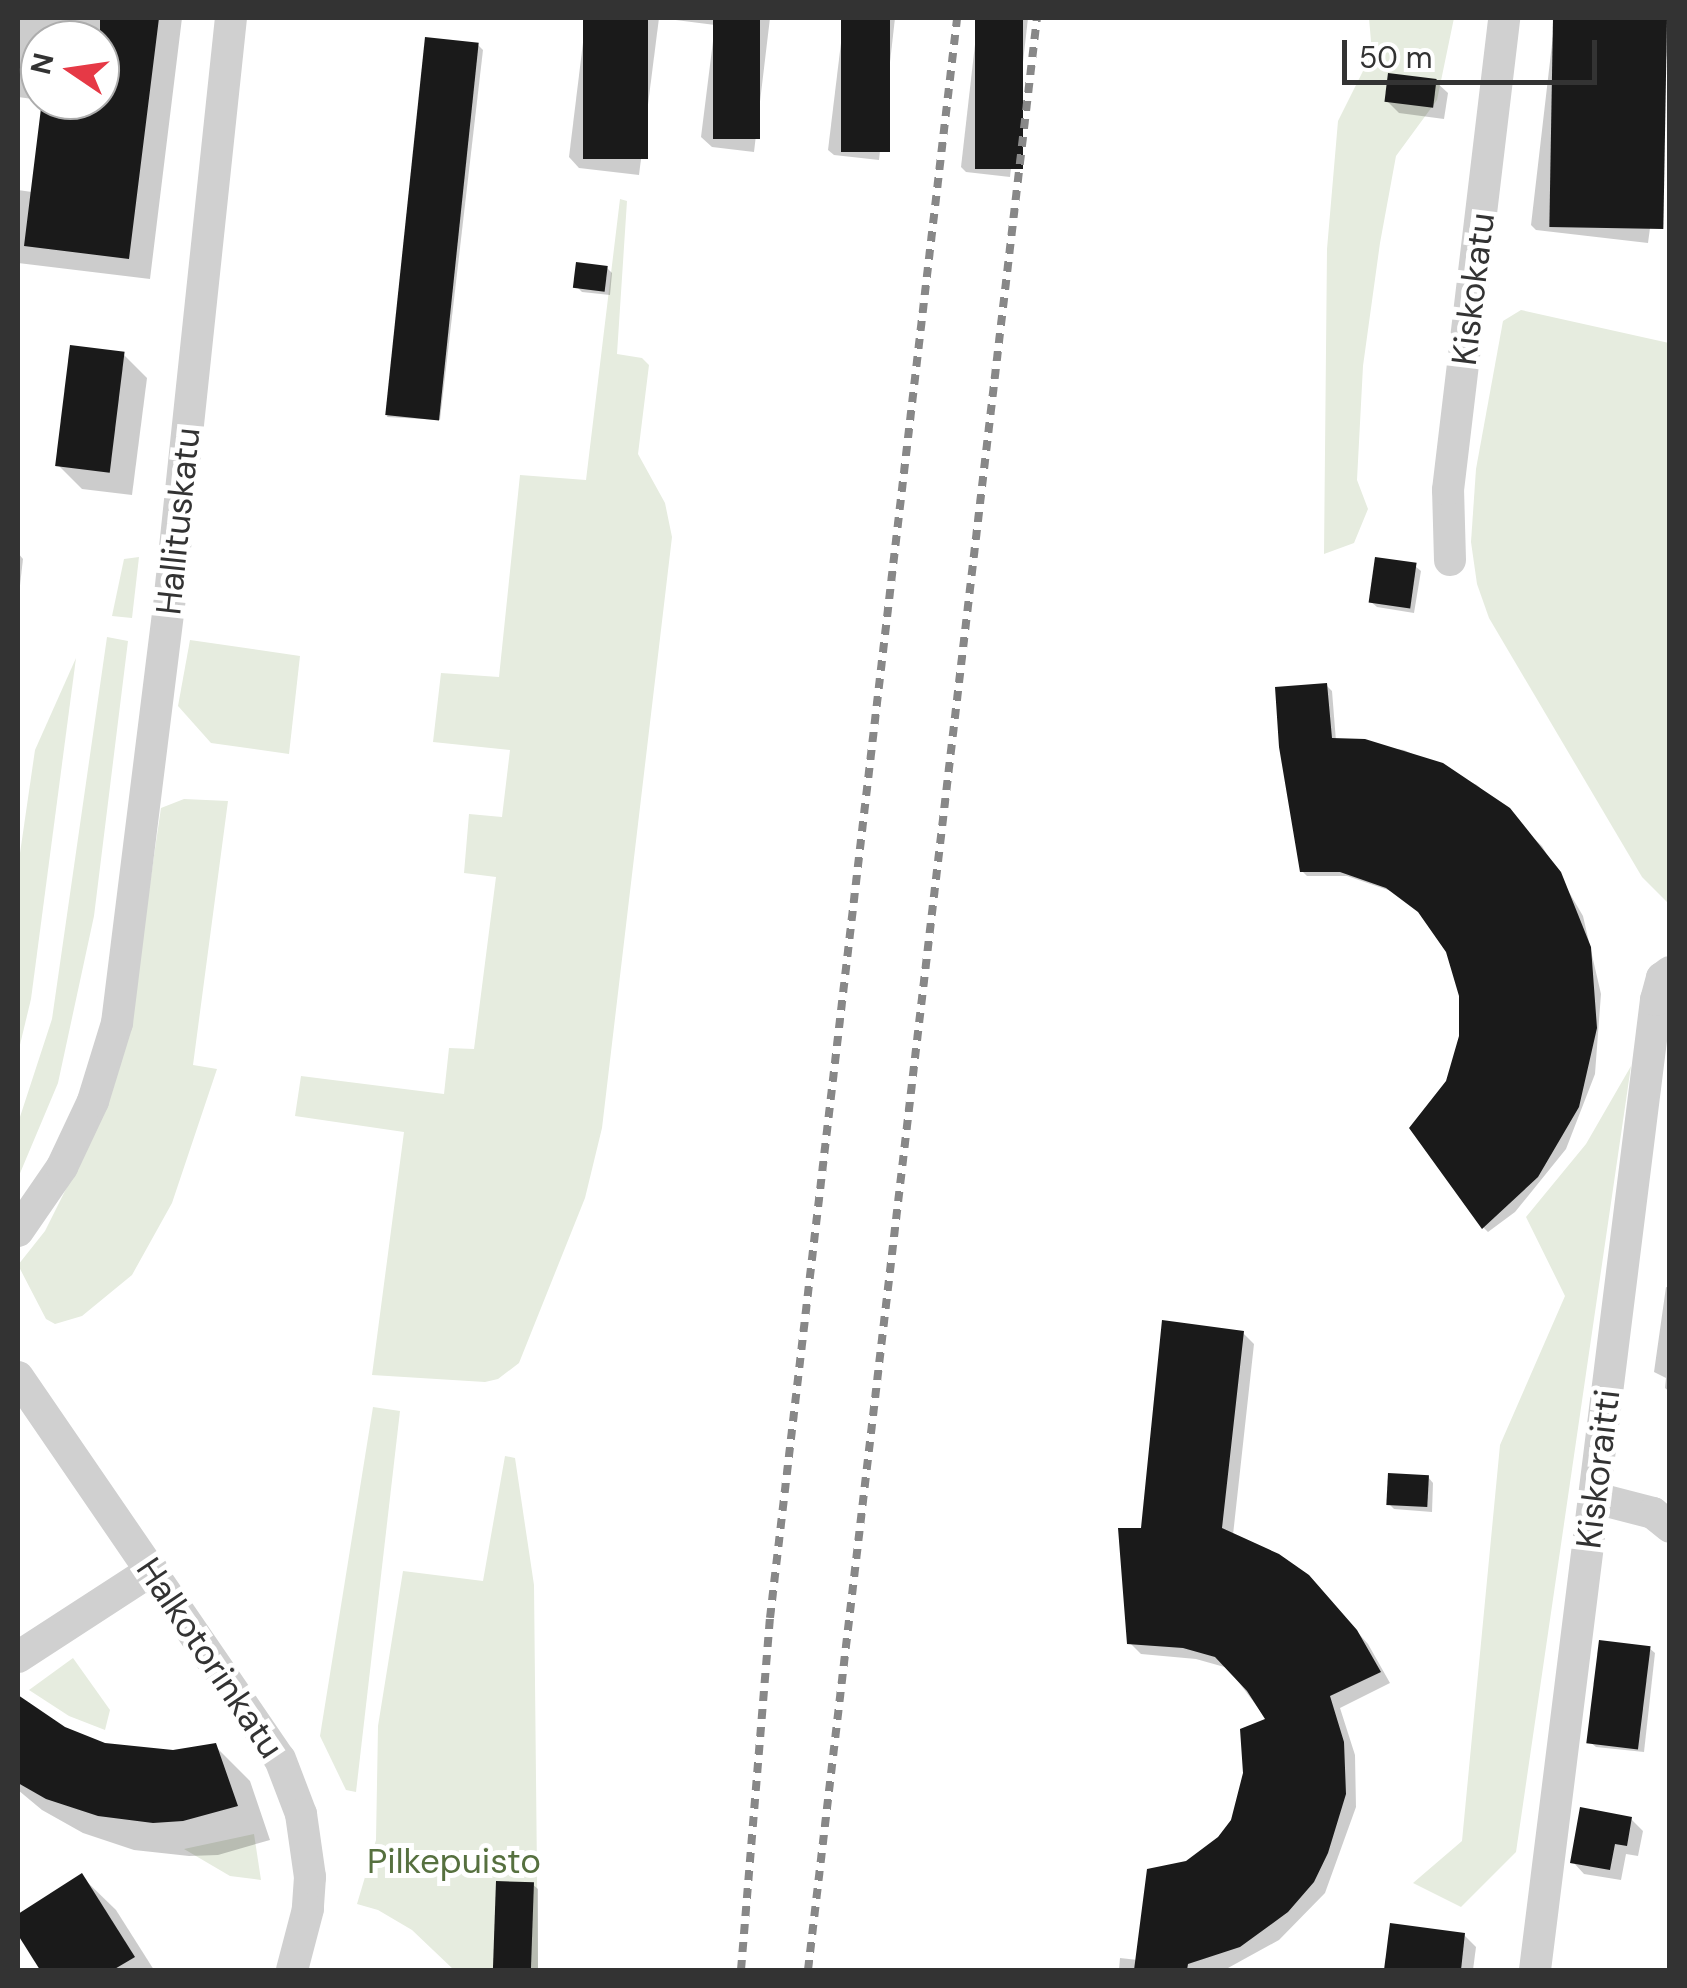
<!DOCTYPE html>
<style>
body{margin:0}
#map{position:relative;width:1687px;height:1988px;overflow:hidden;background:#fff;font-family:"DM Sans",sans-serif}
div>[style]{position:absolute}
.green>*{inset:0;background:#e6ecdf}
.shadow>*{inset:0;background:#0003}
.building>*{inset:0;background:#1a1a1a;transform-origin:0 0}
.minor>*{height:32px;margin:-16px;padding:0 16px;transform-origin:16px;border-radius:16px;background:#d0d0d0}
.rail>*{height:8px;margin-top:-4px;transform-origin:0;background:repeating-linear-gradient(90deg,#888 0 10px,transparent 0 18px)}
span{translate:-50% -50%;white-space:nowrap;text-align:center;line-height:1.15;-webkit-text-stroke:10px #fff;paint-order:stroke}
.street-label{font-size:35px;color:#333}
.park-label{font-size:35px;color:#56703f}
.frame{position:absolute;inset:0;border:20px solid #333;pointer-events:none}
.north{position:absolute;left:20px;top:20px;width:100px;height:100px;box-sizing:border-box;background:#fff;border:2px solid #adadad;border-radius:50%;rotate:283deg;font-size:28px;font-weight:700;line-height:40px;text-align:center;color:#333}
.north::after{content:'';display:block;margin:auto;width:35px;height:45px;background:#e63946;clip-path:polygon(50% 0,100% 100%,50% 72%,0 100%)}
.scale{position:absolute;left:1342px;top:40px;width:255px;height:45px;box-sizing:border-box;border:5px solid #333;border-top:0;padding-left:12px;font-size:30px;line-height:35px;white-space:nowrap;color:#333;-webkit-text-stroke:8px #fff;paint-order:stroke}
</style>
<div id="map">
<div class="green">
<div style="clip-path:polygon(1369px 18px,1454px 18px,1437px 100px,1396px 156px,1380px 243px,1363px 366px,1357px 480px,1368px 509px,1354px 543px,1324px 554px,1327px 249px,1338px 121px,1372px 53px)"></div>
<div style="clip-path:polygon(620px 199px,627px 201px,617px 354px,642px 358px,649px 365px,638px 454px,665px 503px,672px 537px,602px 1128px,585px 1198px,519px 1363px,498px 1379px,485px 1382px,372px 1375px,404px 1132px,295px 1116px,301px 1076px,444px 1094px,449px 1048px,474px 1049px,496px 877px,464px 873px,469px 814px,502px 817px,510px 750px,433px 742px,441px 673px,499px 677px,520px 475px,586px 480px)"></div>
<div style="clip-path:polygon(1521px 310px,1669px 343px,1669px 904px,1642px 877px,1489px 618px,1477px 584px,1471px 542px,1476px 469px,1503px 321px)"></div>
<div style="clip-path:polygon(139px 557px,132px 618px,112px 616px,124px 559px)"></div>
<div style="clip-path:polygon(107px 637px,128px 641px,94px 916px,58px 1083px,18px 1178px,18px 1123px,52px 1019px)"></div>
<div style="clip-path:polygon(190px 640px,300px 656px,289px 754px,211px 743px,178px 706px)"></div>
<div style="clip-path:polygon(76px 658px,31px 999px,18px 1053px,18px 867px,35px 750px)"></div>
<div style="clip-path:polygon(184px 799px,228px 801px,193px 1065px,217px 1069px,172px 1203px,132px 1275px,82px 1316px,55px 1324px,46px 1319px,18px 1265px,45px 1231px,100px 1121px,127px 1040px,161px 808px)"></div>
<div style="clip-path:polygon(1631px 1066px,1516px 1852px,1461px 1907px,1413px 1883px,1462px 1841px,1500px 1445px,1565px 1296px,1526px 1217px,1586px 1144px)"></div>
<div style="clip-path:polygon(373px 1407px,400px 1411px,356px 1792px,346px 1790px,320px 1736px)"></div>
<div style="clip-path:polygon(505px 1456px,515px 1458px,534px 1585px,538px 1970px,454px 1970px,412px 1930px,378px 1910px,357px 1904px,376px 1840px,378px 1726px,403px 1571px,483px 1581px)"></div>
<div style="clip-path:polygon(73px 1658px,110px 1710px,105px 1730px,69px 1716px,29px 1690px)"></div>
<div style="clip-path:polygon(254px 1834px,261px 1880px,230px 1876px,184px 1849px)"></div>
</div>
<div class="shadow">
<div style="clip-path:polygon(18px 18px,182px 18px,150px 279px,18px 263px,18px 190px,32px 192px,43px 100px,100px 100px,100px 40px,40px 40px,40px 100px,18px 97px)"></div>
<div style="clip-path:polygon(586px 18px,659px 18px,639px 175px,579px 168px,569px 157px)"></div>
<div style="clip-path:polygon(660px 18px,770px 18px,754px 152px,712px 147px,701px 137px,715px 25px)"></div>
<div style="clip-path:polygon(844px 18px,895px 18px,879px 160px,834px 155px,828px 150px)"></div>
<div style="clip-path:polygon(978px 18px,1028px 18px,1010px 177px,966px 172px,961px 167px)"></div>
<div style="clip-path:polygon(1555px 18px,1612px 18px,1670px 26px,1656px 149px,1660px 154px,1648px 243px,1536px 230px,1531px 225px)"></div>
<div style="clip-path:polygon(478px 45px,483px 50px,440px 420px,387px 417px)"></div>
<div style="clip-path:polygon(1436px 82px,1448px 93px,1444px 119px,1399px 113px,1387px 101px)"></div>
<div style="clip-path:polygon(607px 268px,612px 273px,610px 295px,582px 292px,577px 287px)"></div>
<div style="clip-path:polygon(123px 354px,147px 378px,132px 495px,82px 489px,58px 465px)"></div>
<div style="clip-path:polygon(18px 553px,23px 559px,18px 603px)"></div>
<div style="clip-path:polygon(1415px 566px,1421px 571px,1414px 613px,1377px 607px,1371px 602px)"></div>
<div style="clip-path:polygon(1327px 686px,1332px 691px,1336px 741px,1404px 750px,1477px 785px,1542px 846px,1583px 916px,1601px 994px,1595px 1074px,1566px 1149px,1515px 1212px,1488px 1232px,1483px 1227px,1448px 1083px,1462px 1036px,1461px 995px,1448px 951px,1422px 914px,1394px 892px,1347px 876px,1307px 876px,1302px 871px)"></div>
<div style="clip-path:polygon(1666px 1287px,1670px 1288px,1670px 1392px,1665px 1388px,1666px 1378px,1654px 1372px)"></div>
<div style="clip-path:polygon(1243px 1333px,1254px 1344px,1233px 1535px,1320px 1590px,1368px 1644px,1390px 1683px,1340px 1708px,1355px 1755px,1356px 1807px,1325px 1893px,1279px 1940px,1228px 1968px,1119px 1970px,1120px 1958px,1138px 1960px,1187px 1864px,1206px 1853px,1233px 1822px,1268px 1721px,1228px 1668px,1196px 1659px,1141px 1654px,1130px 1643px,1143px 1530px)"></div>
<div style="clip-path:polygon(1428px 1477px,1433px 1483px,1432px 1512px,1394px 1509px,1389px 1504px)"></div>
<div style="clip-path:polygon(1649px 1648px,1655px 1653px,1644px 1752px,1596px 1747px,1590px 1742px)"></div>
<div style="clip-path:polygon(21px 1698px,49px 1721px,104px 1746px,173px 1752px,215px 1746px,250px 1781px,270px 1840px,218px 1855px,189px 1856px,134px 1850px,83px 1833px,42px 1810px,18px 1790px)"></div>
<div style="clip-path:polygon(1631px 1819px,1643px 1831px,1638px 1856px,1626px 1854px,1621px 1880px,1584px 1874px,1573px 1862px)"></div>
<div style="clip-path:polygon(81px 1876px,116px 1910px,154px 1970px,43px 1970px,18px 1930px,18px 1917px)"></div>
<div style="clip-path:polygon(498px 1884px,532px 1884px,538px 1889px,538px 1970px,498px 1970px)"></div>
<div style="clip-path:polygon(1392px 1926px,1464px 1935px,1476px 1947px,1473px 1970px,1387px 1970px)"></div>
</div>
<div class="building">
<div style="clip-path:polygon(100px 18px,159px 18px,129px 259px,24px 246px,42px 100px,100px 100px)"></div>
<div style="left:583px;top:18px;width:65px;height:141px"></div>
<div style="left:713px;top:18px;width:47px;height:121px"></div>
<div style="left:841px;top:18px;width:49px;height:134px"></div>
<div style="left:975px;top:18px;width:48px;height:151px"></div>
<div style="left:1553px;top:18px;width:114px;height:209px;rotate:1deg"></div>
<div style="left:425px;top:37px;width:54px;height:380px;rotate:6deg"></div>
<div style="left:1388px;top:73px;width:49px;height:29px;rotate:7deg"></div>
<div style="left:576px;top:262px;width:32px;height:26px;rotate:7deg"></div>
<div style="left:70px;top:345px;width:55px;height:122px;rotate:7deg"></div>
<div style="left:1375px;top:557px;width:42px;height:46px;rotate:8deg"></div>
<div style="clip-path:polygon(1327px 683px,1332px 738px,1365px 739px,1443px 763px,1510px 808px,1561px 872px,1591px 947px,1597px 1028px,1579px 1107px,1538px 1177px,1482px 1229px,1409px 1128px,1446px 1081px,1459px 1036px,1459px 996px,1446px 952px,1418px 912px,1386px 888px,1340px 872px,1300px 872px,1279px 747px,1275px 687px)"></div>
<div style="clip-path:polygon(1162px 1320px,1244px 1331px,1222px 1528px,1279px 1554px,1309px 1575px,1357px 1630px,1381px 1672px,1330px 1696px,1344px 1742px,1346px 1794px,1328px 1853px,1314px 1882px,1288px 1912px,1240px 1947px,1188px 1964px,1187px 1970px,1134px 1970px,1147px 1869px,1186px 1861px,1218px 1837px,1231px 1820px,1243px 1773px,1240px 1729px,1265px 1719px,1247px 1691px,1215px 1657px,1183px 1648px,1127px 1644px,1118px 1528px,1141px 1528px)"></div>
<div style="left:1388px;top:1473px;width:41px;height:32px;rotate:3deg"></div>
<div style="left:1599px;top:1640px;width:52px;height:104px;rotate:7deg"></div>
<div style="clip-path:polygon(18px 1695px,65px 1727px,105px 1743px,173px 1750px,216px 1743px,238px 1806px,183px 1821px,153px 1823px,98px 1816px,46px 1799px,18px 1783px)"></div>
<div style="clip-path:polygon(1580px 1807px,1632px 1817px,1627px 1846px,1615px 1844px,1610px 1870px,1570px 1863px)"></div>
<div style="clip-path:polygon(82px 1873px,135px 1957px,113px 1970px,40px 1970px,18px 1935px,18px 1914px)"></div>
<div style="left:496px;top:1881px;width:38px;height:89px;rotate:2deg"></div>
<div style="clip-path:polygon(1390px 1923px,1465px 1933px,1461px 1970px,1384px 1970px)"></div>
</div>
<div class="minor">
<div style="left:1450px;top:560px;width:70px;rotate:-91.6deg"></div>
<div style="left:1448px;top:490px;width:475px;rotate:-83.2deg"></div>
<div style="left:18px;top:1231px;width:78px;rotate:-55.5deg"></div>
<div style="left:62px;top:1167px;width:73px;rotate:-64.8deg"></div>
<div style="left:93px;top:1101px;width:82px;rotate:-72.9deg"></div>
<div style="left:117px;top:1023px;width:431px;rotate:-82.9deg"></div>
<div style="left:170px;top:595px;width:580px;rotate:-83.97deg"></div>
<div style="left:18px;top:1377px;width:463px;rotate:55.6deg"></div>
<div style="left:280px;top:1759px;width:59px;rotate:69.1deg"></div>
<div style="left:301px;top:1814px;width:64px;rotate:81.9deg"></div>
<div style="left:310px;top:1877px;width:32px;rotate:94deg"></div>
<div style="left:308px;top:1909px;width:63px;rotate:104.7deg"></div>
<div style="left:1595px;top:1498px;width:60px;rotate:14.5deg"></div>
<div style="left:1653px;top:1513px;width:22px;rotate:39deg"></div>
<div style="left:18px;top:1657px;width:160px;rotate:-33deg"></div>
<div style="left:1535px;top:1970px;width:978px;rotate:-82.89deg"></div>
<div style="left:1656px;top:1000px;width:23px;rotate:-75deg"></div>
<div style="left:1662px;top:978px;width:10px;rotate:-37deg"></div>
</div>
<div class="rail">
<div style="left:741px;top:1970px;width:353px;rotate:-85.3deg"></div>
<div style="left:770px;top:1618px;width:1611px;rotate:-83.33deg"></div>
<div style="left:808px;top:1970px;width:1965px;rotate:-83.31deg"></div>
</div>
<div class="street-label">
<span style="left:1473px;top:289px;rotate:-83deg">Kiskokatu</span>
<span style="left:178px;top:521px;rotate:-84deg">Hallituskatu</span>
<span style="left:1598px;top:1469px;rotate:-83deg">Kiskoraitti</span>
<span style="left:210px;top:1658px;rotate:56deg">Halkotorinkatu</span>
</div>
<div class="park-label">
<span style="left:454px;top:1861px">Pilkepuisto</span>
</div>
<div class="frame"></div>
<div class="north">N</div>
<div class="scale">50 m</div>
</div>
